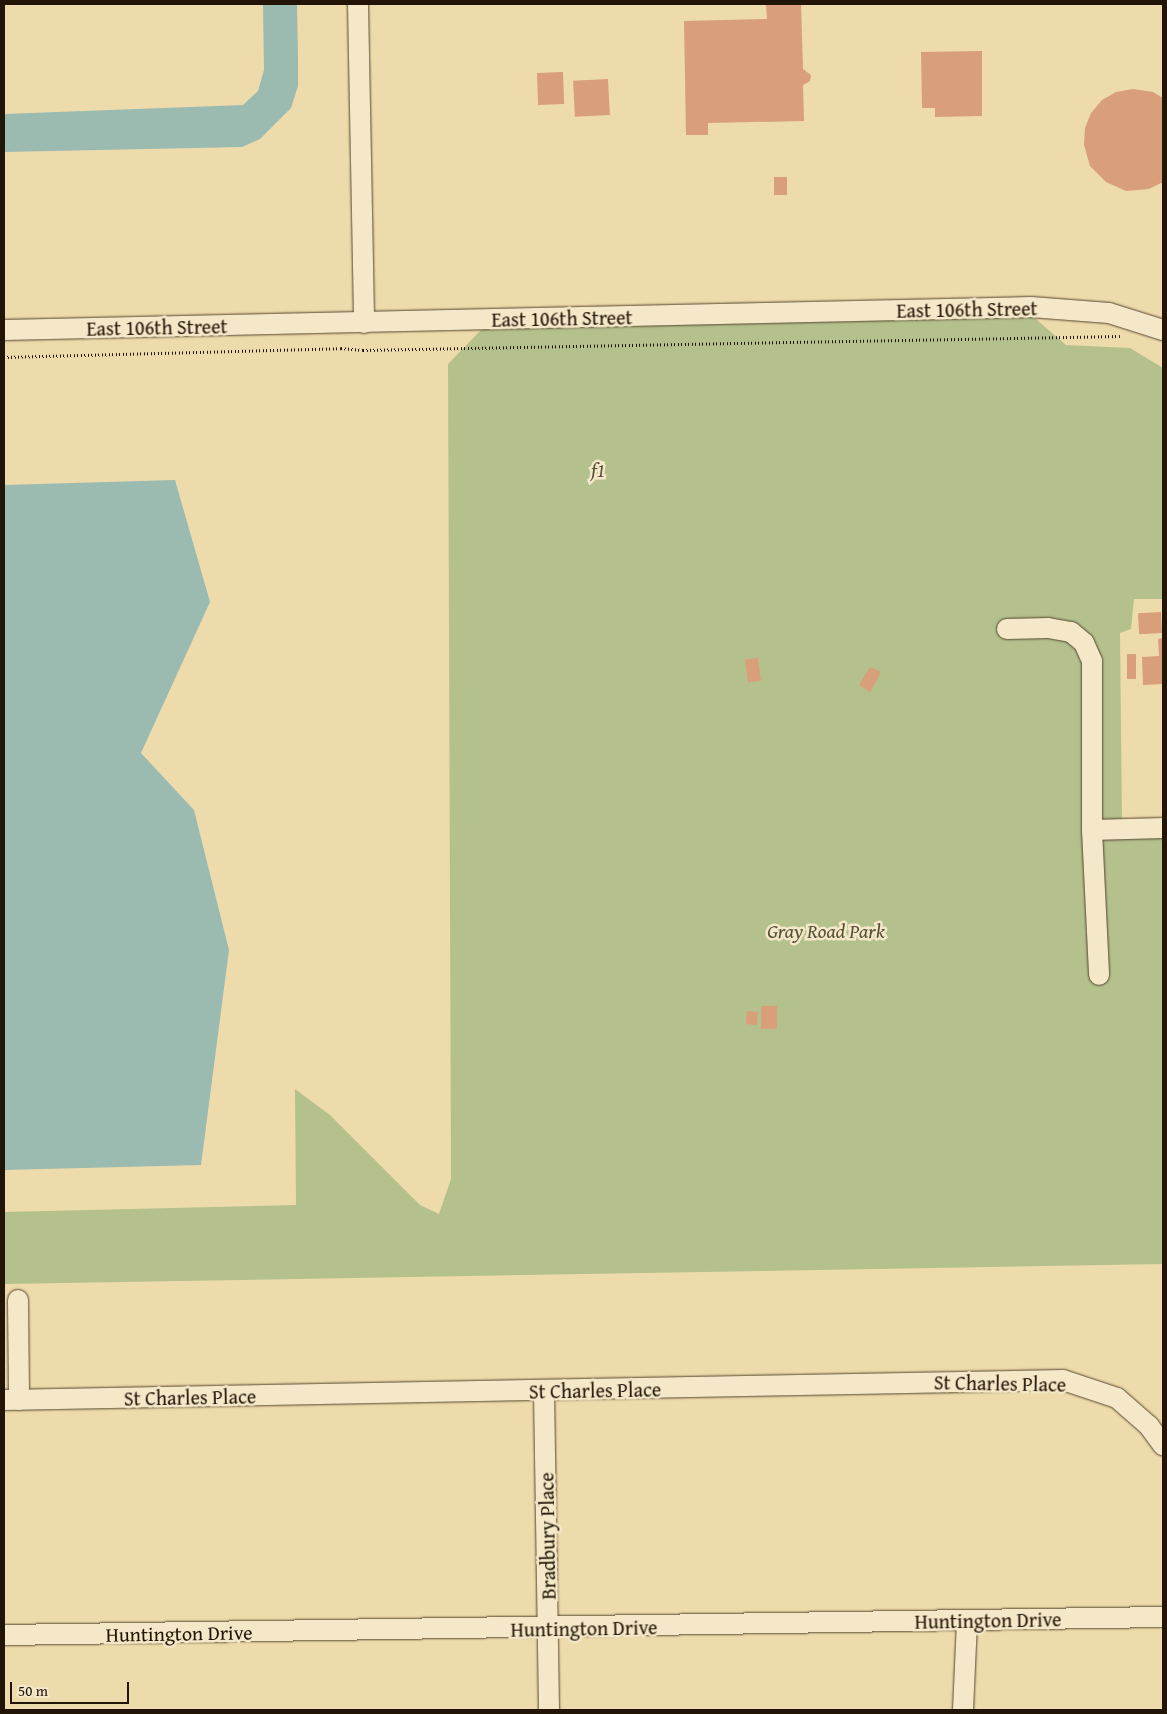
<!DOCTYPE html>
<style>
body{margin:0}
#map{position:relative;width:1167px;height:1714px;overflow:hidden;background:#eedbab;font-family:"Gentium Book Plus",serif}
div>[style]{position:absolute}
.green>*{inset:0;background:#b4c18d}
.water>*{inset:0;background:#9bbab0}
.building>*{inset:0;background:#d99e7a;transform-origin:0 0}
.path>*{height:3px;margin-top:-1.5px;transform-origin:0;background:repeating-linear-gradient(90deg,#221507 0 1px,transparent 0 3.5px)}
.roads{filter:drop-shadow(0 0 1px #554630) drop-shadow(0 0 1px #554630)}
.minor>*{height:20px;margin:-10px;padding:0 10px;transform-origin:10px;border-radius:10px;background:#f4e8c8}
span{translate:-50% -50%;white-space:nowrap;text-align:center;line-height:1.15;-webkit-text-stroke:5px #f4e8c8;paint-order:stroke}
.street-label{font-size:20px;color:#221507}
.park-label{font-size:20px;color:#555136;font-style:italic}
.frame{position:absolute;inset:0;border:5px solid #221507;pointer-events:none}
.scale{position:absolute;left:10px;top:1682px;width:119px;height:22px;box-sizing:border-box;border:2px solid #221507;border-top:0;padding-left:6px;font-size:15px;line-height:18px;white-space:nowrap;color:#221507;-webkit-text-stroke:4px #f4e8c8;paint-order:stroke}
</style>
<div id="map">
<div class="green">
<div style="clip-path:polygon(1030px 314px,1066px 345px,1130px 348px,1163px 368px,1163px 599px,1134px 599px,1131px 629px,1120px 633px,1122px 822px,1163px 822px,1163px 1264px,4px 1284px,4px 1212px,296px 1205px,295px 1089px,330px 1115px,420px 1205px,439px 1214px,451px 1179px,448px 364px,488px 323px)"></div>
</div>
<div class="water">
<div style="clip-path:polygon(263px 4px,297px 4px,298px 60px,298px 86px,291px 108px,260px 139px,242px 147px,4px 152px,4px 114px,243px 105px,258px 91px,264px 70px)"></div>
<div style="clip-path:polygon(175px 480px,210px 602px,141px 753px,194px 810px,229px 950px,201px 1165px,4px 1170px,4px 485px)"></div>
</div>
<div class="building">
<div style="clip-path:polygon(766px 4px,801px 4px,803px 69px,811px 75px,810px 81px,803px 85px,804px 121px,708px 123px,708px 135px,686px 135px,684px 21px,767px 19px)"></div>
<div style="clip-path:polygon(982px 51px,982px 116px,935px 117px,935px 108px,922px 108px,921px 52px)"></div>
<div style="left:563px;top:72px;width:32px;height:26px;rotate:88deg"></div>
<div style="left:608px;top:79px;width:36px;height:35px;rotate:87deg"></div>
<div style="clip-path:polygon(1133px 89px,1153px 92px,1163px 98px,1163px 182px,1149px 189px,1126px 191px,1106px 182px,1090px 166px,1084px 145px,1085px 128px,1091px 113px,1102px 100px,1116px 92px)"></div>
<div style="left:774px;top:177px;width:13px;height:18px"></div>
<div style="left:1161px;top:612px;width:21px;height:23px;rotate:87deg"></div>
<div style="clip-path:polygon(1163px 638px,1163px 684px,1143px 685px,1142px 657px,1159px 656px,1158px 639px)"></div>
<div style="left:1127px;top:654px;width:9px;height:25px"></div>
<div style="left:758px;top:658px;width:23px;height:13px;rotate:83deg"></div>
<div style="clip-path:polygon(870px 667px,881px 672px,870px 692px,859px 685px)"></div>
<div style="left:761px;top:1006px;width:16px;height:23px"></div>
<div style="left:747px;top:1011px;width:11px;height:13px;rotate:5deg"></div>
</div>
<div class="path">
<div style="left:4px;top:357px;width:337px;rotate:-1.5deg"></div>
<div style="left:341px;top:348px;width:22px;rotate:5deg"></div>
<div style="left:363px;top:350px;width:757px;rotate:-1.06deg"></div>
</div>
<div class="roads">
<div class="minor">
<div style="left:358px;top:4px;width:319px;rotate:88.9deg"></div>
<div style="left:4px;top:330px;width:1027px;rotate:-1.28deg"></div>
<div style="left:1031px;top:307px;width:78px;rotate:4.4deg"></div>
<div style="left:1109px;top:313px;width:57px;rotate:17.5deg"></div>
<div style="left:1007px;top:629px;width:41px;rotate:-1.4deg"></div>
<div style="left:1048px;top:628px;width:23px;rotate:10deg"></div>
<div style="left:1071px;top:632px;width:17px;rotate:40deg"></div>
<div style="left:1084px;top:643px;width:20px;rotate:66deg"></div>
<div style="left:1092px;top:661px;width:169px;rotate:90deg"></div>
<div style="left:1092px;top:830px;width:145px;rotate:87.2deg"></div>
<div style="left:1092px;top:830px;width:71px;rotate:-1.6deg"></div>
<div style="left:18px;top:1300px;width:100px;rotate:89.4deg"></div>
<div style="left:544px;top:1391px;width:319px;rotate:89.1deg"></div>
<div style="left:4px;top:1400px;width:1059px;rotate:-1.08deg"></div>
<div style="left:1063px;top:1380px;width:57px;rotate:18.4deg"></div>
<div style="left:1117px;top:1398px;width:43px;rotate:41.2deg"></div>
<div style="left:1149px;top:1426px;width:24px;rotate:54deg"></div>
<div style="left:4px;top:1635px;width:1159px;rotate:-0.89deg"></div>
<div style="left:963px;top:1710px;width:89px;rotate:-87.4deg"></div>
</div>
</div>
<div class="street-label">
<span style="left:967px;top:309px;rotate:-1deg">East 106th Street</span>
<span style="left:562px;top:318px;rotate:-1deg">East 106th Street</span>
<span style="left:157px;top:327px;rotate:-1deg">East 106th Street</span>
<span style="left:1000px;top:1383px;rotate:1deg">St Charles Place</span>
<span style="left:595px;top:1390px;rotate:-1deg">St Charles Place</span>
<span style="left:190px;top:1397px;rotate:-1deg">St Charles Place</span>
<span style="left:547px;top:1536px;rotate:-91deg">Bradbury Place</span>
<span style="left:988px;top:1620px;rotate:-1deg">Huntington Drive</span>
<span style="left:584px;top:1628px;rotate:-1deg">Huntington Drive</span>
<span style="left:179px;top:1633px;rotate:-1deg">Huntington Drive</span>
</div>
<div class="park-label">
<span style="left:598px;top:469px">f1</span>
<span style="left:826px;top:930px">Gray Road Park</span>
</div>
<div class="frame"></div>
<div class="scale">50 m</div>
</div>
